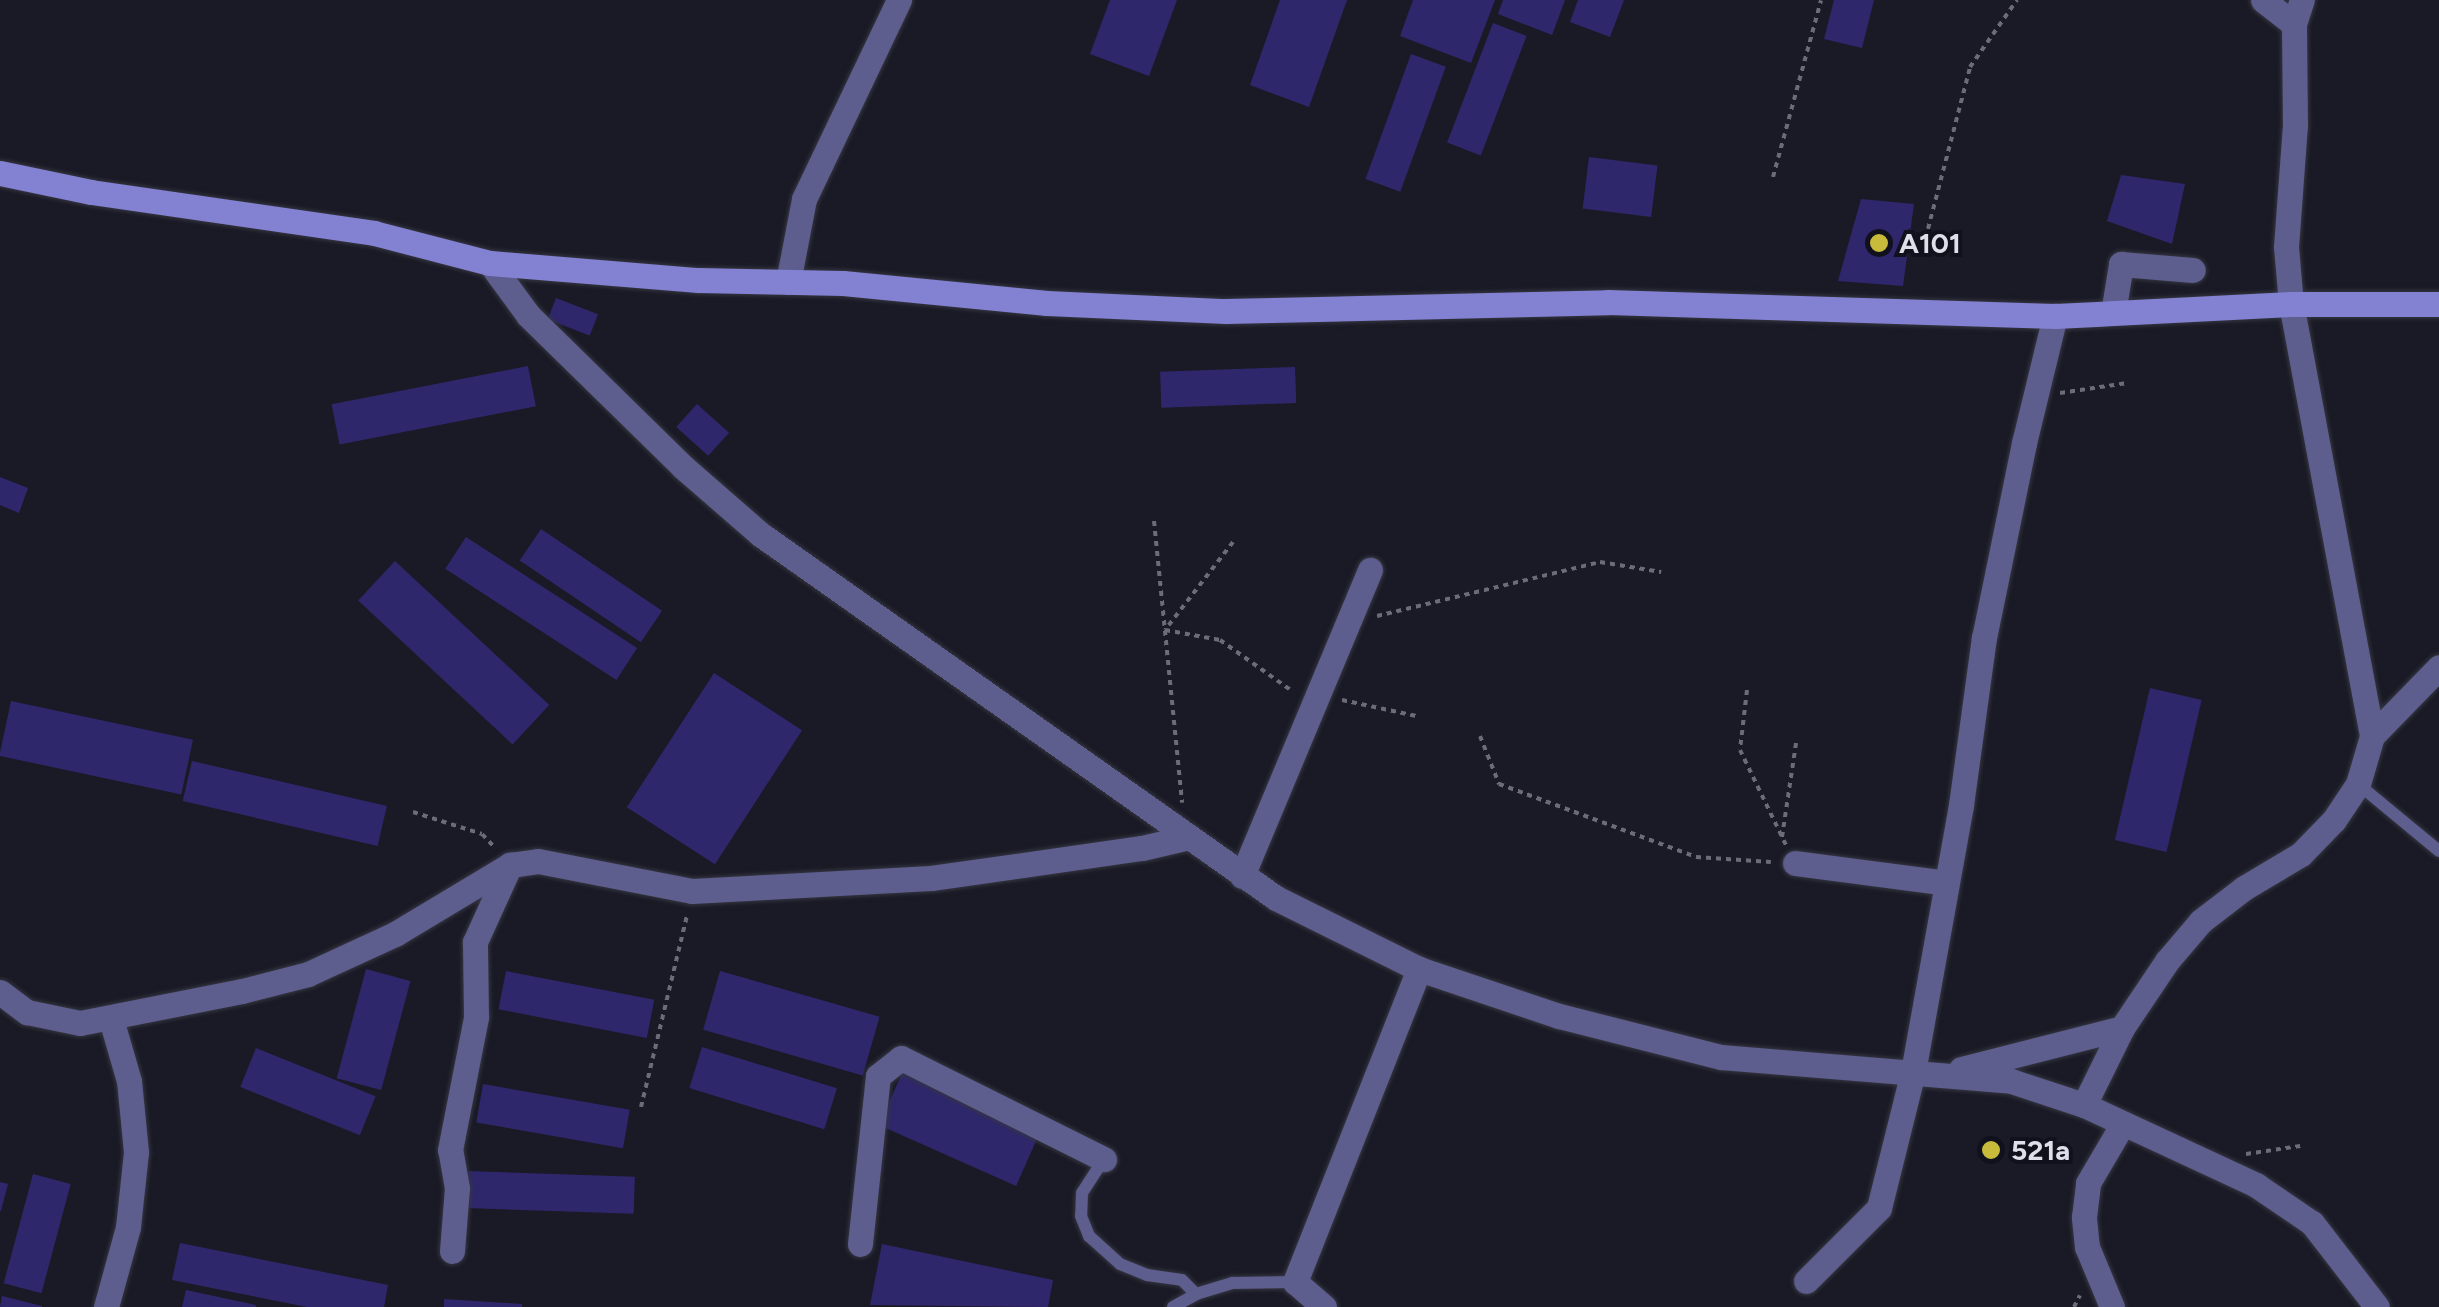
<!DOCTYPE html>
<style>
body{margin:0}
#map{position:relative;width:2439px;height:1307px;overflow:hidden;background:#1a1a26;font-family:Figtree,sans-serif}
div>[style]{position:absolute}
.building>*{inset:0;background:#2f276c;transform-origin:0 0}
.path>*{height:4px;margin-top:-2px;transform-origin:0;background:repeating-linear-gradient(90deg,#6b6c76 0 5px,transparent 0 10px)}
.roads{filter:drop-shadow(0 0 2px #353641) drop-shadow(0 0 2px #353641)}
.lane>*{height:12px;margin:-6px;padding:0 6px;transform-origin:6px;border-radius:6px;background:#5d5d8e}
.street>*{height:25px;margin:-12.5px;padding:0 12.5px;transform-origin:12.5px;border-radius:12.5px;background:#5d5d8e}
.secondary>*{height:25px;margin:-12.5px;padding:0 12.5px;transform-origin:12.5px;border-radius:12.5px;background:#8381d1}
.dots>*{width:28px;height:28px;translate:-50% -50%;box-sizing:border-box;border:5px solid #11111d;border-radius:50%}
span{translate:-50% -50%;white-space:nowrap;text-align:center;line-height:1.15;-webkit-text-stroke:8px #11111d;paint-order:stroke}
.poi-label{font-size:28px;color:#dedfe8;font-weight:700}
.left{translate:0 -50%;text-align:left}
</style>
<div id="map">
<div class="building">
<div style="clip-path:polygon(1110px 0,1177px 0,1149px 76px,1090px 54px)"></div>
<div style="clip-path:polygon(1280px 0,1347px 0,1309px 107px,1250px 85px)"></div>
<div style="clip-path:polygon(1413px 0,1495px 0,1471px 63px,1400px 36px)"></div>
<div style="clip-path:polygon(1503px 0,1565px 0,1552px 35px,1498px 14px)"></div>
<div style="clip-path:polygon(1578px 0,1624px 0,1610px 37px,1570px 22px)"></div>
<div style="clip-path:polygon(1834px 0,1874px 0,1862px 48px,1824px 39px)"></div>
<div style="left:1493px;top:23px;width:36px;height:128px;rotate:21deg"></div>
<div style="left:1411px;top:54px;width:37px;height:133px;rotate:20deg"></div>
<div style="left:1589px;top:157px;width:69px;height:52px;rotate:7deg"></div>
<div style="clip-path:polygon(2121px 175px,2185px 184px,2172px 244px,2107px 221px)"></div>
<div style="clip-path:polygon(1861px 199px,1914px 204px,1903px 286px,1838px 281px)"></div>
<div style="left:556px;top:298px;width:45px;height:23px;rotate:21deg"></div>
<div style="left:528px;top:366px;width:41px;height:200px;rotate:79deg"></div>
<div style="left:1295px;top:367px;width:36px;height:135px;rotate:88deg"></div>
<div style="left:697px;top:404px;width:43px;height:31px;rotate:42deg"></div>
<div style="clip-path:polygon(0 477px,28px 488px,19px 513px,0 505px)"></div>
<div style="left:541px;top:529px;width:146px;height:38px;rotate:34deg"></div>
<div style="left:466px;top:537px;width:204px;height:38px;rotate:33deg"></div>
<div style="left:395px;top:561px;width:211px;height:54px;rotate:43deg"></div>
<div style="left:714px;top:673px;width:105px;height:160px;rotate:33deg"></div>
<div style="left:2150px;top:688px;width:53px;height:156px;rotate:13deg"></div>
<div style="left:11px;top:701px;width:186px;height:56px;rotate:12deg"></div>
<div style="left:192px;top:761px;width:200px;height:41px;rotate:13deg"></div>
<div style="left:366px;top:969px;width:46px;height:113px;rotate:15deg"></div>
<div style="left:506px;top:971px;width:151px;height:39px;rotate:11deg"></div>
<div style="left:720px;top:971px;width:166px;height:61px;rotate:16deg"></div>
<div style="left:702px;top:1047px;width:141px;height:43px;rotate:17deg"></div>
<div style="left:256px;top:1048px;width:129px;height:42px;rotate:22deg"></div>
<div style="left:903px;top:1071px;width:150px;height:59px;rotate:24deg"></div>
<div style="left:483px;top:1084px;width:149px;height:39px;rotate:10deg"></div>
<div style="left:468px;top:1171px;width:167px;height:37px;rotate:2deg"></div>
<div style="left:33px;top:1174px;width:39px;height:113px;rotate:15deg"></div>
<div style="clip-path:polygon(0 1182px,8px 1184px,1px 1211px,0 1211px)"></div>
<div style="clip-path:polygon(180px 1243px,388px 1285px,384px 1307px,307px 1307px,172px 1280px)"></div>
<div style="clip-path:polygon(882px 1244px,1053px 1280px,1048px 1307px,870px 1305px)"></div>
<div style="clip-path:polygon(186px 1290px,256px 1305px,256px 1307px,182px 1307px)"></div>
<div style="clip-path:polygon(2px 1296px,42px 1306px,42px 1307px,0 1307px)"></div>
<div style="clip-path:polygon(444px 1299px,522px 1304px,522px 1307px,444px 1307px)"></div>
</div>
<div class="path">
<div style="left:1773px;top:177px;width:183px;rotate:-74.8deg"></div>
<div style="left:1923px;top:248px;width:187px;rotate:-75.4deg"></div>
<div style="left:1970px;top:67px;width:82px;rotate:-55deg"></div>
<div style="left:2060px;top:393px;width:68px;rotate:-8.5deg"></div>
<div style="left:1154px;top:521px;width:283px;rotate:84.3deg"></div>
<div style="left:1233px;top:542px;width:111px;rotate:127.7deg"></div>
<div style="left:1165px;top:630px;width:56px;rotate:10.3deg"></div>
<div style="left:1220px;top:640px;width:88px;rotate:35.3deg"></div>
<div style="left:1377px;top:616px;width:229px;rotate:-13.6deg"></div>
<div style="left:1600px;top:562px;width:62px;rotate:9.3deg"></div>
<div style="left:1747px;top:690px;width:60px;rotate:96.7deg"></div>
<div style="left:1740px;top:750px;width:106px;rotate:64.2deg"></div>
<div style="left:1342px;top:700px;width:76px;rotate:12.2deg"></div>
<div style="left:1480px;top:736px;width:52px;rotate:68.4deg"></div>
<div style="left:1499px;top:784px;width:210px;rotate:20.3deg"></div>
<div style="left:1696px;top:857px;width:75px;rotate:3.8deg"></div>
<div style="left:413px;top:812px;width:72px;rotate:17.7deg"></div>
<div style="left:482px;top:834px;width:16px;rotate:47deg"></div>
<div style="left:1782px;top:837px;width:95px;rotate:-81.5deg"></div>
<div style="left:641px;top:1107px;width:197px;rotate:-76.5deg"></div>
<div style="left:2246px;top:1154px;width:55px;rotate:-8.4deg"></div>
<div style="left:2074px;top:1307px;width:13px;rotate:-63deg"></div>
</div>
<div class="roads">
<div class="lane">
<div style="left:2358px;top:784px;width:105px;rotate:39.6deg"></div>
<div style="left:1104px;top:1159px;width:40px;rotate:122.9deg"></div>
<div style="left:1082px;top:1193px;width:23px;rotate:92deg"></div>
<div style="left:1081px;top:1216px;width:22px;rotate:68deg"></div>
<div style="left:1089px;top:1236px;width:42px;rotate:42.1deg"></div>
<div style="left:1120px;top:1264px;width:29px;rotate:22deg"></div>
<div style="left:1147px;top:1275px;width:35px;rotate:8deg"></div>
<div style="left:1182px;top:1280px;width:20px;rotate:45deg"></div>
<div style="left:1173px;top:1307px;width:26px;rotate:-29deg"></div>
<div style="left:1196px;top:1294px;width:38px;rotate:-17deg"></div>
<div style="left:1232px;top:1283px;width:63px;rotate:-0.9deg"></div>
</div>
<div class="street">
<div style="left:2263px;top:0;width:39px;rotate:38deg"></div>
<div style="left:490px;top:263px;width:64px;rotate:53.8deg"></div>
<div style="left:528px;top:315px;width:217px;rotate:44.4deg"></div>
<div style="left:683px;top:467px;width:102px;rotate:41deg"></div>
<div style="left:760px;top:534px;width:631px;rotate:35.2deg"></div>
<div style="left:1276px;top:898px;width:160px;rotate:26.4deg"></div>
<div style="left:1419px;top:969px;width:148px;rotate:18.6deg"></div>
<div style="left:1559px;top:1016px;width:167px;rotate:14.2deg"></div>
<div style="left:1721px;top:1057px;width:291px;rotate:4.7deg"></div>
<div style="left:2011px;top:1081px;width:77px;rotate:18.2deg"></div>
<div style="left:2084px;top:1105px;width:190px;rotate:24.9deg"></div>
<div style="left:2256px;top:1185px;width:68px;rotate:34.2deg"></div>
<div style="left:2312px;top:1223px;width:106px;rotate:52.3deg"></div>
<div style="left:788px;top:282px;width:85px;rotate:-79.1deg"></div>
<div style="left:804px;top:199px;width:221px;rotate:-64.5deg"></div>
<div style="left:2113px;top:313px;width:50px;rotate:-80.7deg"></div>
<div style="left:2121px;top:264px;width:72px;rotate:4.8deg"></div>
<div style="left:2372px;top:736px;width:96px;rotate:-45.8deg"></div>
<div style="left:1795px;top:863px;width:152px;rotate:7.5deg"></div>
<div style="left:1242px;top:876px;width:332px;rotate:-67.3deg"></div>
<div style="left:0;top:992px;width:34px;rotate:37deg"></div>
<div style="left:27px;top:1012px;width:54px;rotate:11.7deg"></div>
<div style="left:80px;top:1023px;width:165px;rotate:-11.2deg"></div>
<div style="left:242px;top:991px;width:68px;rotate:-14.4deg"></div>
<div style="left:308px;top:974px;width:96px;rotate:-24.7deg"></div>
<div style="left:395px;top:934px;width:134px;rotate:-31deg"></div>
<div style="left:510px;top:865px;width:28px;rotate:-8deg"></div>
<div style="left:538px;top:861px;width:157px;rotate:11deg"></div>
<div style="left:692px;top:891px;width:239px;rotate:-3.1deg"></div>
<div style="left:931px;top:878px;width:213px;rotate:-8.1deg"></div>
<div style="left:1142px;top:848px;width:44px;rotate:-13.1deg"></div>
<div style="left:1961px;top:1069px;width:166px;rotate:-14.3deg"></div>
<div style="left:2084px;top:1105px;width:86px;rotate:-63.7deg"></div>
<div style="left:2122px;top:1028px;width:81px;rotate:-56.1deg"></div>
<div style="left:2167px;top:961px;width:52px;rotate:-49.6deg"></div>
<div style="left:2201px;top:921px;width:54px;rotate:-37.5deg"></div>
<div style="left:2244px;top:888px;width:66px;rotate:-30.8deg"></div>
<div style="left:2301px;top:854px;width:47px;rotate:-45.9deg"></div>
<div style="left:2334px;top:820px;width:43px;rotate:-56.3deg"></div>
<div style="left:2358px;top:784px;width:50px;rotate:-73.7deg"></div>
<div style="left:2372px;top:736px;width:440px;rotate:-100.6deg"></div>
<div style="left:2291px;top:304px;width:57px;rotate:-95deg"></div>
<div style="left:2286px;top:247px;width:122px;rotate:-85.8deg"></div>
<div style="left:2295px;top:125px;width:101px;rotate:-90.6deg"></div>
<div style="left:2294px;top:24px;width:25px;rotate:-72deg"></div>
<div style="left:860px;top:1244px;width:169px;rotate:-83.9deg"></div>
<div style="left:878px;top:1076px;width:29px;rotate:-38deg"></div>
<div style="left:901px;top:1058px;width:227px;rotate:26.5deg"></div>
<div style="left:452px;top:1251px;width:63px;rotate:-85.5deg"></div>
<div style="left:457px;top:1188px;width:39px;rotate:-100deg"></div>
<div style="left:450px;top:1150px;width:136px;rotate:-78.9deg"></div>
<div style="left:476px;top:1017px;width:75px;rotate:-90.8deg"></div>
<div style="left:475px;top:942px;width:85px;rotate:-65.6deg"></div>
<div style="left:1806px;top:1281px;width:103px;rotate:-45deg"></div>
<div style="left:1879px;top:1208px;width:140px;rotate:-76deg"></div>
<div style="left:1913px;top:1072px;width:271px;rotate:-79.8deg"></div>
<div style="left:1961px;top:805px;width:169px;rotate:-82.2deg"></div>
<div style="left:1984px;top:638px;width:199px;rotate:-78.4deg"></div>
<div style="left:2024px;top:443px;width:131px;rotate:-76.3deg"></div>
<div style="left:106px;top:1307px;width:83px;rotate:-74.6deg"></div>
<div style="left:128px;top:1227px;width:75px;rotate:-83.9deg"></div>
<div style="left:136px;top:1152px;width:71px;rotate:-95.6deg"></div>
<div style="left:129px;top:1081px;width:65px;rotate:-106.2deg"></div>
<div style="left:1324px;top:1307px;width:38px;rotate:-139deg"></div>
<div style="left:1295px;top:1282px;width:337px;rotate:-68.4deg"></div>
<div style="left:2112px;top:1307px;width:65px;rotate:-112.6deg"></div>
<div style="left:2087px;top:1247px;width:30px;rotate:-96deg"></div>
<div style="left:2084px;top:1217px;width:34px;rotate:-83deg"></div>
<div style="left:2088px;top:1183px;width:67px;rotate:-59.6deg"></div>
</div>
<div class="secondary">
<div style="left:0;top:173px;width:93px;rotate:11.8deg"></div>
<div style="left:91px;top:192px;width:286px;rotate:8.2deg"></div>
<div style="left:374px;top:233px;width:120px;rotate:14.5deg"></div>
<div style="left:490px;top:263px;width:209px;rotate:4.7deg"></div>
<div style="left:698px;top:280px;width:145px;rotate:1.2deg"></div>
<div style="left:843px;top:283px;width:205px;rotate:5.6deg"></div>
<div style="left:1047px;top:303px;width:179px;rotate:2.6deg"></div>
<div style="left:1226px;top:311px;width:382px;rotate:-1.3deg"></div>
<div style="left:1608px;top:302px;width:447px;rotate:1.8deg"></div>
<div style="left:2055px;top:316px;width:236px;rotate:-2.9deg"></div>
<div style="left:2291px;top:304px;width:148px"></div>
</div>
</div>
<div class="dots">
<div style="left:1879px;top:243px;background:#c8bb3b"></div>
<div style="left:1991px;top:1150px;background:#c8bb3b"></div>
</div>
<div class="poi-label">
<span class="left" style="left:1899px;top:243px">A101</span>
<span class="left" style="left:2011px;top:1150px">521a</span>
</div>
</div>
